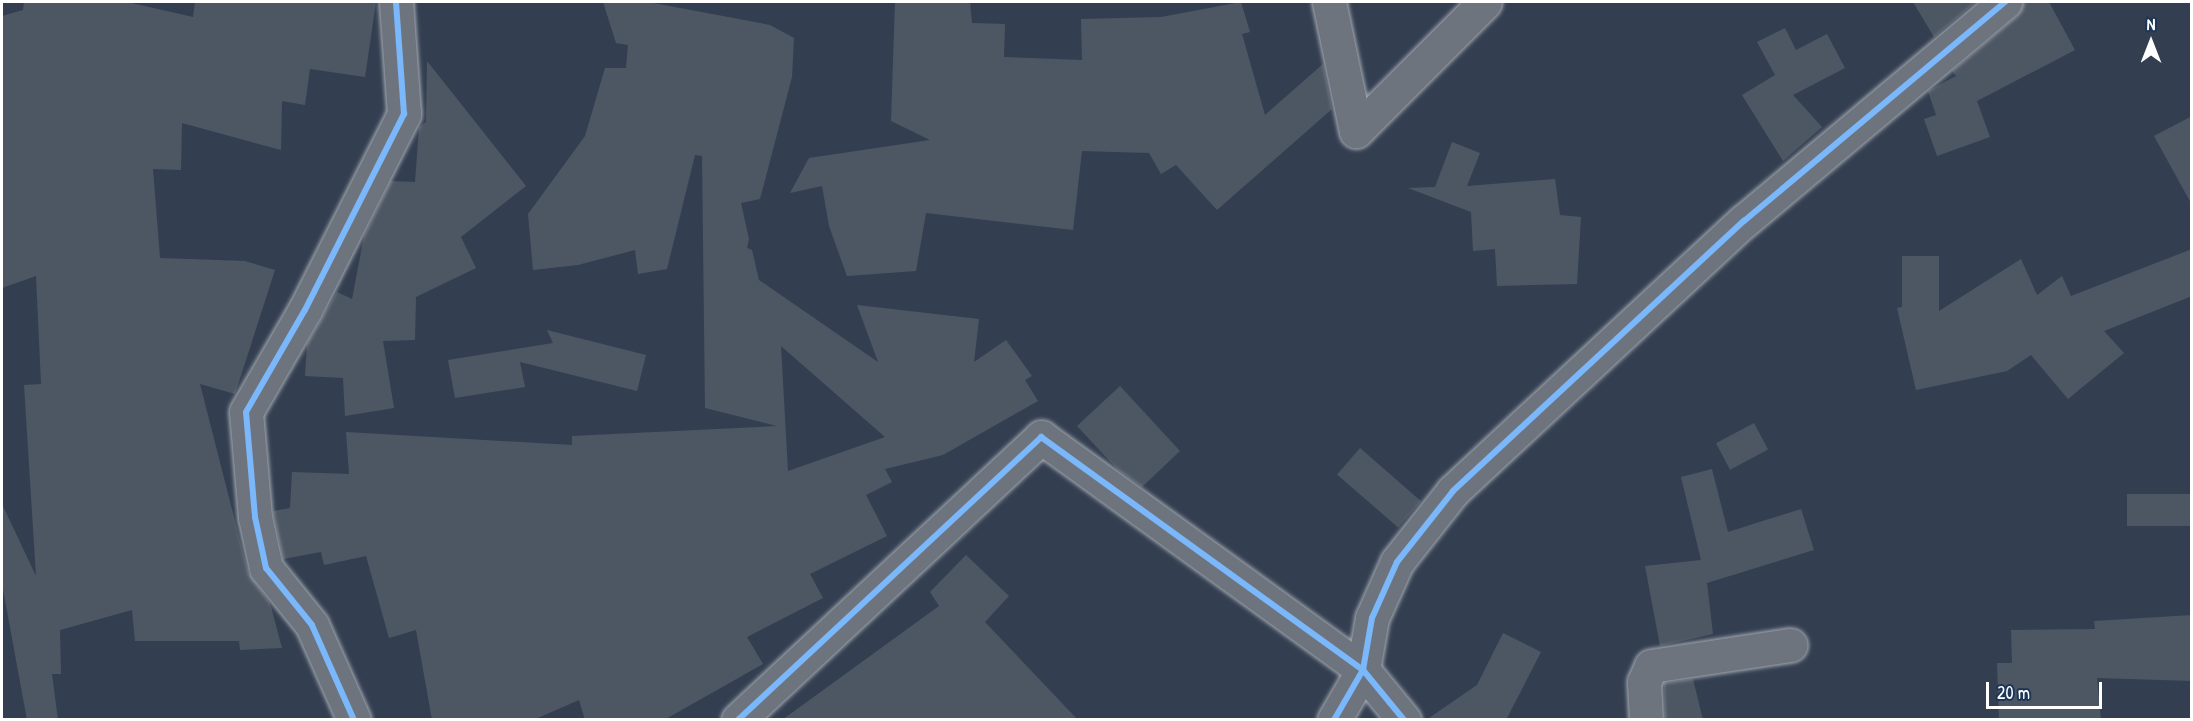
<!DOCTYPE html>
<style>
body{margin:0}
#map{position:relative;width:2193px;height:721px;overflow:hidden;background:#333f51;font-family:"Patrick Hand",sans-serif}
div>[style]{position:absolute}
.building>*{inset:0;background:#4d5764;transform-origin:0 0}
.roads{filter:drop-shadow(0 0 2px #a3a9b1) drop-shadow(0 0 2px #a3a9b1)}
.minor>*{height:33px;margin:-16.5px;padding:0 16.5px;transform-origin:16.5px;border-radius:16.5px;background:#6e747e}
.cycleway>*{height:6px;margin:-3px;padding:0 3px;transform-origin:3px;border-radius:3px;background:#7ab7fb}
span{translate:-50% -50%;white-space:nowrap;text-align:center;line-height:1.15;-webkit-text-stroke:5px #1d3557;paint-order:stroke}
.frame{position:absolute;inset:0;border:3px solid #fff;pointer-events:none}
.north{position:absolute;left:2121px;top:12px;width:60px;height:60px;-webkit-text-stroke:4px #1d3557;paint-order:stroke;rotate:0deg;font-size:16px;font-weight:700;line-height:24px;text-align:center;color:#fff}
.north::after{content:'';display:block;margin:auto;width:21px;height:27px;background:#fff;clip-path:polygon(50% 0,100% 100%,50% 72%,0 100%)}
.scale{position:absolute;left:1986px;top:682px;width:116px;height:27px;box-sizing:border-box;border:3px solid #fff;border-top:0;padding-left:8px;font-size:18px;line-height:21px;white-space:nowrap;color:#fff;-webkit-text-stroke:4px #1d3557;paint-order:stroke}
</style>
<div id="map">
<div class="building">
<div style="clip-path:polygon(24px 2px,127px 2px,193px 17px,195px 2px,376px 2px,365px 77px,310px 69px,305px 105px,282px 101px,281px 150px,182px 123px,181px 170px,153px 169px,160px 258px,245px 261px,275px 270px,235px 394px,200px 384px,248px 572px,270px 603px,282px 648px,240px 650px,239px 641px,135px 641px,132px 610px,60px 630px,61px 674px,52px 674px,58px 720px,27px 720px,2px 584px,2px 504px,36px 576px,24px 385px,41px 384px,36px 276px,2px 288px,2px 16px,23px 10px)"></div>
<div style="clip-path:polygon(evenodd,603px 2px,648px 2px,770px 25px,794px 38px,792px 77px,760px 199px,741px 203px,749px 239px,747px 248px,752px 250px,759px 280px,878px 362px,857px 305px,979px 319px,974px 362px,1006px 340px,1032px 376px,1025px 380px,1038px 401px,943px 455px,885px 469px,892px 482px,866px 495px,887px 536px,810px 574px,823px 598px,747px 637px,763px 664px,664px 720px,585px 720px,579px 700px,533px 720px,432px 720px,416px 630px,389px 638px,366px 556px,324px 565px,321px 552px,283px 559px,273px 511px,290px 508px,292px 472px,349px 474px,346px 432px,572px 445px,572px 436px,777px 426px,705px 408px,702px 156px,695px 155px,667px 269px,638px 274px,635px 250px,578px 265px,533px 270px,528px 214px,585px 136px,605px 68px,626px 68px,628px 45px,616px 43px,603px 2px,781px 346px,885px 437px,788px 471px,781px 346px)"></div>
<div style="clip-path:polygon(895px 2px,970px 2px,972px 23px,1005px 24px,1004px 57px,1082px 60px,1081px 19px,1161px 17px,1241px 2px,1250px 32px,1242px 34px,1265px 115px,1323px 64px,1332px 109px,1217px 210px,1176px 165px,1161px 174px,1149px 153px,1082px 151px,1073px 230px,926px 213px,916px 271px,847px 276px,829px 226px,822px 186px,790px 193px,809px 158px,930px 140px,891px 121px)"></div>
<div style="clip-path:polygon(1913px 2px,1976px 2px,1934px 37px)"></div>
<div style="clip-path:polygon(2023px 2px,2049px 2px,2075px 50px,1977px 101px,1990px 137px,1937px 156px,1924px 119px,1936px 115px,1928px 91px,1956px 76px,1952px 71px,2017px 16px)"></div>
<div style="clip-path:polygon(1785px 28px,1796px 50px,1827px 34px,1845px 68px,1793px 95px,1822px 127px,1783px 161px,1742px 95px,1775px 75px,1757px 42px)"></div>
<div style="clip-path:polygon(427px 61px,526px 186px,461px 237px,476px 268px,416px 297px,415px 340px,383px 341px,394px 408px,345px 416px,343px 378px,305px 376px,307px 344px,337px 292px,352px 299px,364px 236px,391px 181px,415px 182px,419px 127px,426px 122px)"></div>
<div style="clip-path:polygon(2192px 116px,2192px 205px,2154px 136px)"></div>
<div style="clip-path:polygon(1452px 142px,1480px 153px,1467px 186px,1555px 179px,1560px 215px,1581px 217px,1577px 284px,1497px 286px,1495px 249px,1473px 251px,1471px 212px,1408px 188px,1435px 187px)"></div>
<div style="clip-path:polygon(2192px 249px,2192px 296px,2104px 331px,2124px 353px,2068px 399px,2031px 355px,2007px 371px,1916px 390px,1897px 308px,1902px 307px,1902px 256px,1939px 256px,1939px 311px,2021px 259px,2037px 295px,2062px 276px,2071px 296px)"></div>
<div style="clip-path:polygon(547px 330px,646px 355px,637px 391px,520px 362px,525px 387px,455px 398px,448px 360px,553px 343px)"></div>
<div style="clip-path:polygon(1120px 386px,1180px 451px,1142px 487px,1118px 470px,1077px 426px)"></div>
<div style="left:1754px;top:423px;width:30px;height:43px;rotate:62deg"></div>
<div style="left:1360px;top:448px;width:81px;height:35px;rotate:41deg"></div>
<div style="clip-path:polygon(1712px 469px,1728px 532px,1801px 509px,1814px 550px,1707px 583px,1713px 634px,1660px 646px,1645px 566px,1701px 560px,1681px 477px)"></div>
<div style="left:2192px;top:494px;width:32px;height:65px;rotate:90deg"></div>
<div style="clip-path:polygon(966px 555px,1009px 596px,985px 622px,1078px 720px,782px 720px,939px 606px,930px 592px)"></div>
<div style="clip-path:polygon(2192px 615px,2192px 681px,2097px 678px,2101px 720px,1999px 720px,1997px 663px,2012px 663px,2011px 630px,2095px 629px,2094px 621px)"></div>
<div style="clip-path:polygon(1503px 633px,1541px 652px,1506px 720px,1426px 720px,1477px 685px)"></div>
<div style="clip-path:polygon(1693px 679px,1703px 720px,1665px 720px,1664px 683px)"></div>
</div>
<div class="roads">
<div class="minor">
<div style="left:1329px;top:2px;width:132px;rotate:78.2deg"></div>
<div style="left:1356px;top:131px;width:182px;rotate:-45deg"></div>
<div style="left:354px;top:720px;width:104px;rotate:-113.9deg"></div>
<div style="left:312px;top:625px;width:73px;rotate:-128.9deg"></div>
<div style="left:266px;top:568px;width:52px;rotate:-102.2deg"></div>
<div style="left:255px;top:517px;width:105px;rotate:-94.9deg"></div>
<div style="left:246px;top:412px;width:118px;rotate:-60deg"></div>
<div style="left:305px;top:310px;width:220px;rotate:-63.2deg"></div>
<div style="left:404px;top:114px;width:112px;rotate:-94.1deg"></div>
<div style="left:738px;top:720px;width:415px;rotate:-43deg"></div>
<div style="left:1041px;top:437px;width:397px;rotate:35.9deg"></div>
<div style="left:1363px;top:670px;width:65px;rotate:50.6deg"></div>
<div style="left:1334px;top:720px;width:58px;rotate:-59.9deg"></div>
<div style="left:1363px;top:670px;width:53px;rotate:-80.2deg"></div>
<div style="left:1372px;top:618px;width:61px;rotate:-65.9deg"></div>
<div style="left:1397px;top:562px;width:90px;rotate:-51.7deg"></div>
<div style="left:1453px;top:491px;width:397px;rotate:-42.9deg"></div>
<div style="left:1744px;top:221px;width:341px;rotate:-40deg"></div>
<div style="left:1646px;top:720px;width:38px;rotate:-93deg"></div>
<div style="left:1644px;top:682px;width:17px;rotate:-66deg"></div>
<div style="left:1651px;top:666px;width:141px;rotate:-8.6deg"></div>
</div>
</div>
<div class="cycleway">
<div style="left:354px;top:720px;width:104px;rotate:-113.9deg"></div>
<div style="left:312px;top:625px;width:73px;rotate:-128.9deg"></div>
<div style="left:266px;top:568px;width:52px;rotate:-102.2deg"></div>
<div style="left:255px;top:517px;width:105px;rotate:-94.9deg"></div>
<div style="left:246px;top:412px;width:118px;rotate:-60deg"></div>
<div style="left:305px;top:310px;width:220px;rotate:-63.2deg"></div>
<div style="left:404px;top:114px;width:112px;rotate:-94.1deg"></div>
<div style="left:738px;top:720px;width:415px;rotate:-43deg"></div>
<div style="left:1041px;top:437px;width:397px;rotate:35.9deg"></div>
<div style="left:1363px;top:670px;width:65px;rotate:50.6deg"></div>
<div style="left:1334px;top:720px;width:58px;rotate:-59.9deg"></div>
<div style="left:1363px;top:670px;width:53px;rotate:-80.2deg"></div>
<div style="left:1372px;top:618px;width:61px;rotate:-65.9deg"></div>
<div style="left:1397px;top:562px;width:90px;rotate:-51.7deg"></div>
<div style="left:1453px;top:491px;width:397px;rotate:-42.9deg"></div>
<div style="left:1744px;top:221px;width:341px;rotate:-40deg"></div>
</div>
<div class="frame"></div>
<div class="north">N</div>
<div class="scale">20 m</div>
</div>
